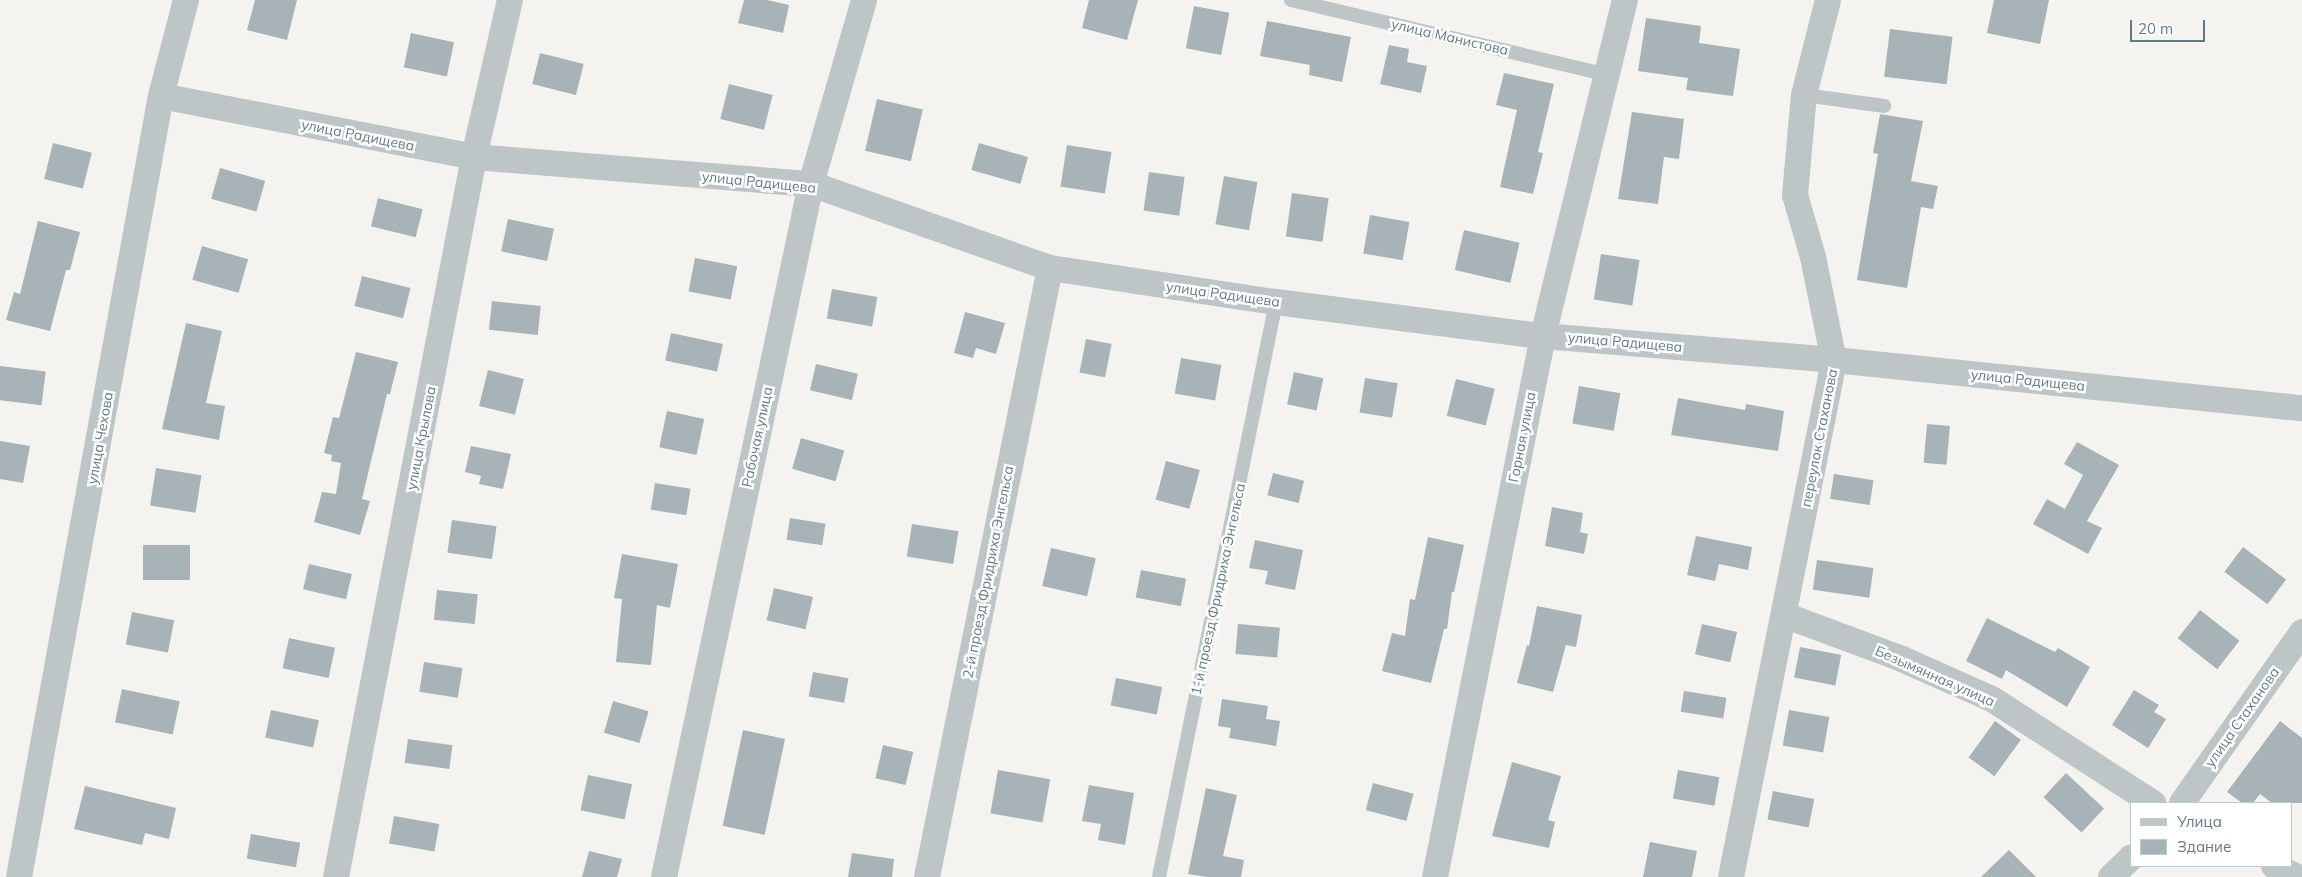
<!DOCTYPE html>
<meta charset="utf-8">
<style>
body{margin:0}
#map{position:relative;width:2302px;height:877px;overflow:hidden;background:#f4f3ef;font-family:Mulish,sans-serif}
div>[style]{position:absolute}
.building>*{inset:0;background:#a7b3b6;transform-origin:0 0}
.lane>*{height:14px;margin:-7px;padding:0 7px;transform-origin:7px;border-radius:7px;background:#bec5c7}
.street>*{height:26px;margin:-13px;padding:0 13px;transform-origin:13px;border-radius:13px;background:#bec5c7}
span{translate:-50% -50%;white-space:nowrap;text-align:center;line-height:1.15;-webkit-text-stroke:5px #fff;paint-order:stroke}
.street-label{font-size:14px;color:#607b84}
.legend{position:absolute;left:2130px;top:802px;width:162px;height:65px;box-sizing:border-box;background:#fff;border:1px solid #bfcace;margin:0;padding:6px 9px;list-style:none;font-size:15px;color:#607b84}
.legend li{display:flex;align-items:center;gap:10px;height:25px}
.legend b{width:25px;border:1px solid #bfcace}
.scale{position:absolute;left:2130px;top:20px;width:75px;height:22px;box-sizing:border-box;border:2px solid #607b84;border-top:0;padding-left:6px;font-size:15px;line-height:18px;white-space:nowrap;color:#607b84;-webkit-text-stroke:4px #fff;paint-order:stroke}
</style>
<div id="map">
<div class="building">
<div style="clip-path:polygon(255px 0,297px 0,287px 40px,247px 30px)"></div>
<div style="clip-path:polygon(744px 0,767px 0,789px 5px,783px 33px,738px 23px)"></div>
<div style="clip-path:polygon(1089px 0,1138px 0,1127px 40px,1082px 28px)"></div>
<div style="clip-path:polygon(1994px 0,2049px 0,2040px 44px,1987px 33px)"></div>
<div style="left:1194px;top:6px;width:36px;height:43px;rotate:11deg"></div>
<div style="clip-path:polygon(1646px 18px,1701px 26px,1699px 43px,1740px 49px,1733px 96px,1686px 90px,1688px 78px,1638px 71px)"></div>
<div style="clip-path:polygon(1267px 21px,1351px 37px,1342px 82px,1309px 75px,1310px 65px,1260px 56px)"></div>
<div style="left:1890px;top:29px;width:63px;height:48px;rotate:7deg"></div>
<div style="left:411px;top:33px;width:44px;height:35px;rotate:12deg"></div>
<div style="clip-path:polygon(1389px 45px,1409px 49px,1407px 62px,1427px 66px,1421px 93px,1380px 84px)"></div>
<div style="left:540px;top:53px;width:45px;height:32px;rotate:14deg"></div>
<div style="clip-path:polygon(1504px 73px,1554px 84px,1538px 152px,1543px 153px,1533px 194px,1500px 187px,1517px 110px,1496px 105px)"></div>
<div style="left:729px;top:84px;width:45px;height:36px;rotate:14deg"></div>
<div style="left:877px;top:99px;width:47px;height:53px;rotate:13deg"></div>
<div style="clip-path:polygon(1632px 112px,1684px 119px,1679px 159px,1664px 157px,1658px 204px,1618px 199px)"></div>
<div style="clip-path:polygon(1880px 114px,1923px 121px,1911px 181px,1938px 186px,1933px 209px,1921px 207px,1907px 288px,1857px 280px,1878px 154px,1873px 153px)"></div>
<div style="left:53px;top:143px;width:40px;height:37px;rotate:14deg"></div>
<div style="left:979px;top:143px;width:51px;height:28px;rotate:16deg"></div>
<div style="left:1067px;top:145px;width:45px;height:42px;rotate:9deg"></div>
<div style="left:220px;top:168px;width:47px;height:32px;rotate:16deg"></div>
<div style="left:1149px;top:172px;width:36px;height:39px;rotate:8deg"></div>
<div style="left:1224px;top:176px;width:34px;height:49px;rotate:10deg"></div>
<div style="left:1292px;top:193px;width:37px;height:44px;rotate:8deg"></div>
<div style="left:378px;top:198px;width:46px;height:29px;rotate:14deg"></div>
<div style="left:1370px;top:215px;width:40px;height:39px;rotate:10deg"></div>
<div style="left:508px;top:219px;width:47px;height:33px;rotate:12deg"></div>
<div style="clip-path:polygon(38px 221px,80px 232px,70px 270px,66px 270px,50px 331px,6px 320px,14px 292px,20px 294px)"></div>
<div style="left:1464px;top:230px;width:57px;height:41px;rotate:13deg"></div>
<div style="left:202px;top:246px;width:48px;height:35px;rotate:16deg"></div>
<div style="left:1601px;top:254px;width:39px;height:46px;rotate:9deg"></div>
<div style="left:695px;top:258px;width:43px;height:34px;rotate:11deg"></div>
<div style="left:362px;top:276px;width:50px;height:31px;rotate:14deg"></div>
<div style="left:832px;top:289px;width:46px;height:30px;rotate:10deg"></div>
<div style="left:492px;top:301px;width:49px;height:29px;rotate:6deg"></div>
<div style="clip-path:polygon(965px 312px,1005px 323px,996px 354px,976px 348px,973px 358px,954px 353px)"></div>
<div style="clip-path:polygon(186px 323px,222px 331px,206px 403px,225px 406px,219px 440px,162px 429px)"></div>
<div style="left:671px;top:333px;width:53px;height:28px;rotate:12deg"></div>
<div style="left:1086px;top:339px;width:26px;height:34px;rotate:11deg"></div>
<div style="clip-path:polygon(356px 352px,398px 362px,390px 394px,387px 394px,362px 499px,370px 501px,360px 535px,314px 522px,322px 492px,336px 494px,341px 463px,331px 461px,332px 455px,324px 453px,333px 417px,339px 418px)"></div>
<div style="left:1181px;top:358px;width:41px;height:36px;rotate:10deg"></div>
<div style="left:816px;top:364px;width:43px;height:27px;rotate:13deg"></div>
<div style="left:0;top:366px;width:46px;height:34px;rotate:7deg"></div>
<div style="left:488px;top:370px;width:37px;height:37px;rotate:14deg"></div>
<div style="left:1294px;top:372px;width:30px;height:33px;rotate:12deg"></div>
<div style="left:1365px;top:378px;width:33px;height:35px;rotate:9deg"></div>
<div style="left:1456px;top:379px;width:40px;height:38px;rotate:14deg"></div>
<div style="left:1579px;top:386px;width:42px;height:38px;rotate:10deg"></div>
<div style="clip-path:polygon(1678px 398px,1745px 410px,1746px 404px,1784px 411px,1778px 451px,1671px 435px)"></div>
<div style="left:667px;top:411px;width:38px;height:37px;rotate:12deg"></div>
<div style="left:1927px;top:424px;width:23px;height:39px;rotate:5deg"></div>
<div style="left:801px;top:438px;width:45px;height:32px;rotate:16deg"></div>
<div style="clip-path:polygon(0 441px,30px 446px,23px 483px,0 479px)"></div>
<div style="clip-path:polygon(2077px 442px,2119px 465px,2087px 521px,2102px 528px,2088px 554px,2033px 524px,2047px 499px,2065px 509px,2083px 475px,2064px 464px)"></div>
<div style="clip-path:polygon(471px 446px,511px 454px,503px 489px,479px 484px,481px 476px,465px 472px)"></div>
<div style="left:1166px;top:461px;width:35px;height:40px;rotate:15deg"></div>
<div style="left:156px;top:468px;width:46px;height:38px;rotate:9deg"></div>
<div style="left:1273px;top:473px;width:32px;height:23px;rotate:14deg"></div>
<div style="left:1834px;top:474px;width:40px;height:25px;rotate:9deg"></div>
<div style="left:655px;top:483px;width:36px;height:27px;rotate:9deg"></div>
<div style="clip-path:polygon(1552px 507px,1583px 513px,1580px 532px,1588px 534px,1584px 554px,1545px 546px)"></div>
<div style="left:790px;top:518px;width:36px;height:22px;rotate:9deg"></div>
<div style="left:452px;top:520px;width:45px;height:33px;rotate:8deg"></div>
<div style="left:912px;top:524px;width:47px;height:33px;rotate:9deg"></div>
<div style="clip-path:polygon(1696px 536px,1752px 547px,1748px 570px,1719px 564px,1715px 581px,1687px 575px)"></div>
<div style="clip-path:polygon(1428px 537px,1464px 545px,1454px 592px,1452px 592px,1447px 629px,1444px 629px,1431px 683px,1382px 671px,1392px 633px,1405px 636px,1410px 599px,1415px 600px)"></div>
<div style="clip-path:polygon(1255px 540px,1303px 550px,1295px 590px,1265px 584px,1268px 571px,1249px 568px)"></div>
<div style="left:143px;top:545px;width:47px;height:35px"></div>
<div style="left:2243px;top:547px;width:54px;height:31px;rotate:37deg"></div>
<div style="left:1051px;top:548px;width:46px;height:39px;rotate:13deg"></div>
<div style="clip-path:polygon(622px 554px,678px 564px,670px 608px,657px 605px,651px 665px,616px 662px,622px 599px,614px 598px)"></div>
<div style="left:1817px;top:560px;width:57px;height:30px;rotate:8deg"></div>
<div style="left:309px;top:564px;width:44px;height:26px;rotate:13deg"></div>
<div style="left:1141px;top:570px;width:46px;height:28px;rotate:11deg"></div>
<div style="left:774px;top:588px;width:40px;height:33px;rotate:13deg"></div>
<div style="left:437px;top:590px;width:41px;height:30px;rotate:6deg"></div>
<div style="clip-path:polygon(1537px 606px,1582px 615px,1576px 647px,1566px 645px,1553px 692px,1517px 683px,1527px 645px,1529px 646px)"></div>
<div style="left:2200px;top:610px;width:50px;height:36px;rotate:38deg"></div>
<div style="left:132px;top:612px;width:43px;height:33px;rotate:11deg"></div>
<div style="clip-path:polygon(1987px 618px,2055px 652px,2058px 648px,2090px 667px,2067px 707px,2006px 670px,2002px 679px,1966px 661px)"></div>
<div style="left:1238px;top:624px;width:42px;height:30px;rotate:5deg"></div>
<div style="left:1702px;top:624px;width:36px;height:31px;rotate:13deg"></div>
<div style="left:289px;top:638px;width:47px;height:31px;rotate:12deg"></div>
<div style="left:1800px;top:647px;width:42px;height:31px;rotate:11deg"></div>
<div style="left:424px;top:662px;width:39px;height:30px;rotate:9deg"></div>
<div style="left:813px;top:672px;width:36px;height:25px;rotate:10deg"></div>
<div style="left:1116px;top:678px;width:47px;height:28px;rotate:11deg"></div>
<div style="left:122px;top:689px;width:59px;height:34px;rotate:12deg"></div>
<div style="clip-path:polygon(2134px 690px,2159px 705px,2154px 712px,2166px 719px,2148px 748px,2112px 725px)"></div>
<div style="left:1684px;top:691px;width:43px;height:21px;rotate:9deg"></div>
<div style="clip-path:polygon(1222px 699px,1268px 706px,1266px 719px,1280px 721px,1276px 746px,1229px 738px,1231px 728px,1218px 726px)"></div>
<div style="left:613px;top:701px;width:37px;height:33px;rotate:16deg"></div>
<div style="left:271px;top:710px;width:49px;height:28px;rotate:12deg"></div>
<div style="left:1789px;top:710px;width:41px;height:36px;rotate:10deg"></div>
<div style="left:1995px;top:721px;width:32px;height:45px;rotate:36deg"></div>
<div style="clip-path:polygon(2280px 721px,2302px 738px,2302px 803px,2272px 803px,2260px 794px,2253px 803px,2242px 803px,2227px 792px)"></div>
<div style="left:743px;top:730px;width:43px;height:98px;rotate:12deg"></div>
<div style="left:408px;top:739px;width:45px;height:24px;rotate:8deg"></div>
<div style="left:883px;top:745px;width:31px;height:34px;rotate:13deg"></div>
<div style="clip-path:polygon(1512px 762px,1561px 776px,1548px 820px,1555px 822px,1549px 848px,1492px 836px)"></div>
<div style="left:998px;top:770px;width:53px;height:44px;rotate:10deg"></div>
<div style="left:1678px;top:770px;width:42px;height:29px;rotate:10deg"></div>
<div style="left:2066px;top:773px;width:52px;height:33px;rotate:43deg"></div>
<div style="left:588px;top:775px;width:45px;height:36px;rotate:12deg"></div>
<div style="left:1373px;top:783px;width:42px;height:28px;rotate:15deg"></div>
<div style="clip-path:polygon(1089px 785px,1134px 793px,1125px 845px,1098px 840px,1101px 824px,1082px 821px)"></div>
<div style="clip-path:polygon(85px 786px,176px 808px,169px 839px,145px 833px,142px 845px,74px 829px)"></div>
<div style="clip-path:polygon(1206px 788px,1237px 795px,1223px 856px,1244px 860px,1241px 877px,1207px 877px,1188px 874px)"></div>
<div style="left:1773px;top:791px;width:42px;height:29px;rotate:11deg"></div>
<div style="left:394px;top:816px;width:46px;height:28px;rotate:10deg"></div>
<div style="left:251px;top:834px;width:50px;height:25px;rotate:10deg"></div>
<div style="clip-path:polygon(1650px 842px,1697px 851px,1692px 877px,1643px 877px)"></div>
<div style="clip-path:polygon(2009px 850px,2036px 877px,1981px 877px)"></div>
<div style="clip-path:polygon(589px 851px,622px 859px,617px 877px,582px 877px)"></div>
<div style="clip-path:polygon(852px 853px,894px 859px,892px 877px,848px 877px)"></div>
</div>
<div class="lane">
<div style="left:1291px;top:0;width:326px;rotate:13.3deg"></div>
<div style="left:1804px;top:95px;width:81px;rotate:7.8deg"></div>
<div style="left:1159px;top:877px;width:587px;rotate:-78.5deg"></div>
</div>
<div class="street">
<div style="left:161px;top:96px;width:319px;rotate:11deg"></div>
<div style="left:474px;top:157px;width:338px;rotate:4.6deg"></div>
<div style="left:811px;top:184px;width:253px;rotate:19.4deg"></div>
<div style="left:1050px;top:268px;width:229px;rotate:8.6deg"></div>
<div style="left:1276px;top:302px;width:269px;rotate:7.3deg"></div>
<div style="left:1543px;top:336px;width:283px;rotate:4.7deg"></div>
<div style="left:1825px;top:359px;width:480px;rotate:5.9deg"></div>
<div style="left:1784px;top:615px;width:126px;rotate:20.4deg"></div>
<div style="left:1902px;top:659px;width:98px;rotate:24deg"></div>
<div style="left:1992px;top:699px;width:192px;rotate:32.9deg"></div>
<div style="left:2182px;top:803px;width:209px;rotate:-54.9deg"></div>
<div style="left:2274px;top:866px;width:26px;rotate:25deg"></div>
<div style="left:19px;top:877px;width:794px;rotate:-79.7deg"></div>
<div style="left:161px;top:96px;width:99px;rotate:-75.4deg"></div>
<div style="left:336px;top:877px;width:733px;rotate:-79.15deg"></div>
<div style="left:474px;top:157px;width:161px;rotate:-77.1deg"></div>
<div style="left:664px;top:877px;width:708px;rotate:-78.02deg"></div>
<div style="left:811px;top:184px;width:191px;rotate:-73.9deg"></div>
<div style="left:927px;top:877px;width:621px;rotate:-78.58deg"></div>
<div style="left:1435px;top:877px;width:552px;rotate:-78.71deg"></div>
<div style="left:1543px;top:336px;width:346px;rotate:-76.3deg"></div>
<div style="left:1731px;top:877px;width:526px;rotate:-78.71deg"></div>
<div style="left:1834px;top:361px;width:106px;rotate:-101.4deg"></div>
<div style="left:1813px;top:257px;width:65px;rotate:-106.2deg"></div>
<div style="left:1795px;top:195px;width:100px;rotate:-84.9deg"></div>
<div style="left:1804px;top:95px;width:98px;rotate:-75.8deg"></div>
<div style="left:2111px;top:877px;width:28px;rotate:-44deg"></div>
</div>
<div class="street-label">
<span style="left:1450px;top:37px;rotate:13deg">улица Манистова</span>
<span style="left:358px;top:135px;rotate:11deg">улица Радищева</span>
<span style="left:759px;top:182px;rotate:6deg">улица Радищева</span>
<span style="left:1223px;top:294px;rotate:8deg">улица Радищева</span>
<span style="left:1625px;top:342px;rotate:5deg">улица Радищева</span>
<span style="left:2028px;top:380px;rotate:6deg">улица Радищева</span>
<span style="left:757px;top:437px;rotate:-78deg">Рабочая улица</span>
<span style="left:1522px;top:437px;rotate:-79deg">Горная улица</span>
<span style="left:100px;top:438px;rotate:-80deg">улица Чехова</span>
<span style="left:421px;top:438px;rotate:-79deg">улица Крылова</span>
<span style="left:1819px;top:438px;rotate:-79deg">переулок Стаханова</span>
<span style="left:988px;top:572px;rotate:-79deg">2-й проезд Фридриха Энгельса</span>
<span style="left:1218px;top:589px;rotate:-78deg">1-й проезд Фридриха Энгельса</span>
<span style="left:1935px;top:676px;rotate:24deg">Безымянная улица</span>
<span style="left:2242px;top:717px;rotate:-55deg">улица Стаханова</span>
</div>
<ul class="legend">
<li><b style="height:6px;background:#bec5c7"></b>Улица</li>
<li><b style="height:14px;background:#a7b3b6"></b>Здание</li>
</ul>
<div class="scale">20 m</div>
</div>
